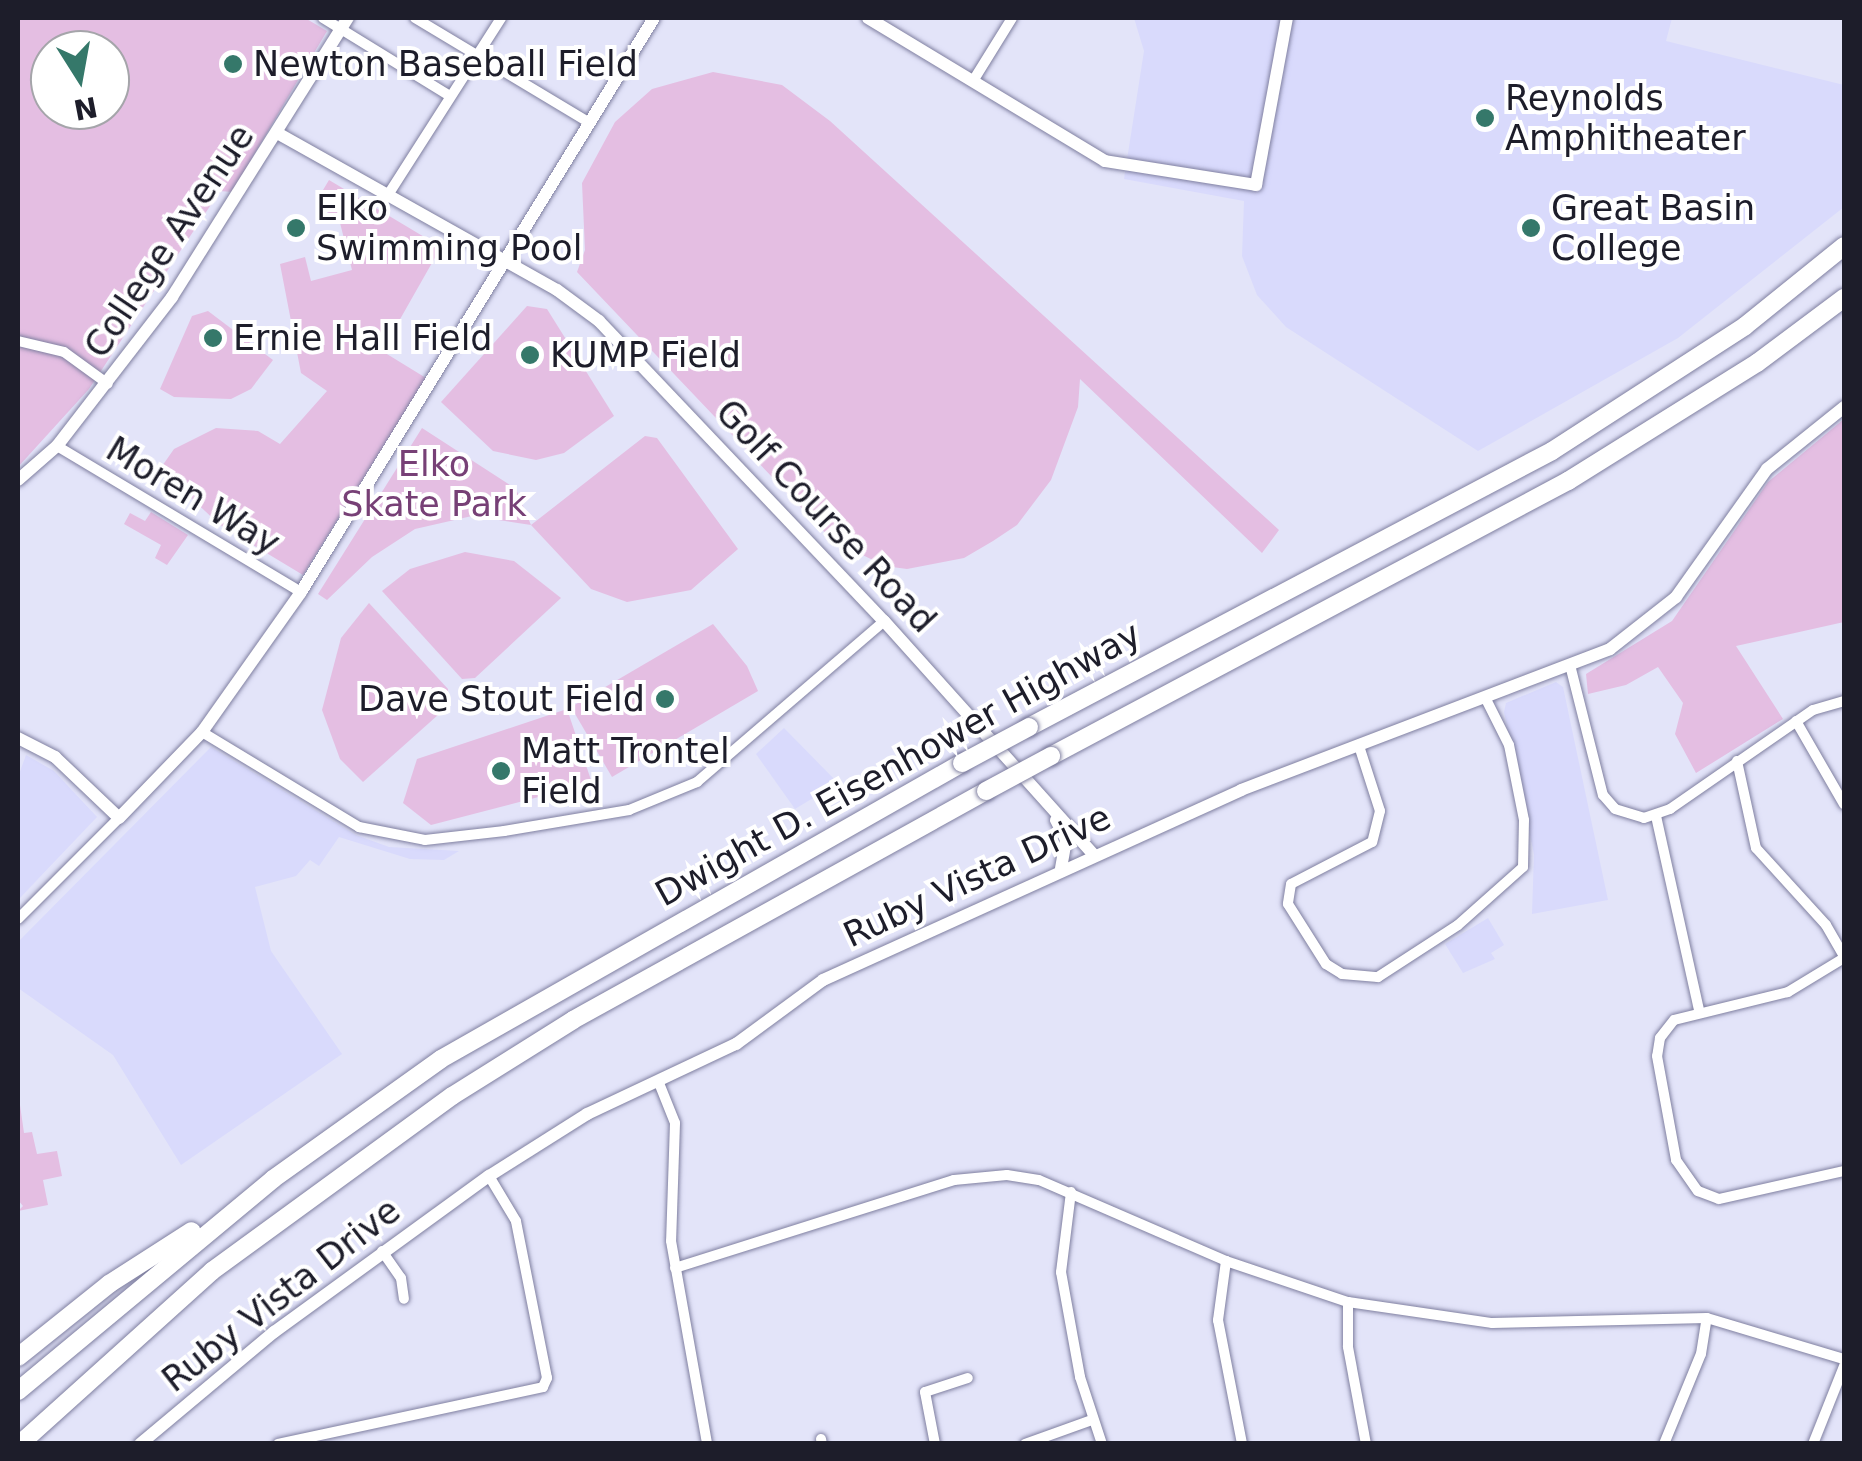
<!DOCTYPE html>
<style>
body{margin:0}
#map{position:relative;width:1862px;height:1461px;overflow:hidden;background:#e3e4f9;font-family:"DejaVu Sans",sans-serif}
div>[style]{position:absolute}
.built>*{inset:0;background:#d9dafc}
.green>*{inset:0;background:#e4bee2}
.roads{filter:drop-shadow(0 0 2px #7f7fa0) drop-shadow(0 0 2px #7f7fa0)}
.minor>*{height:10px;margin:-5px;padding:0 5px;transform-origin:5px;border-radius:5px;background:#fff}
.tertiary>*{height:12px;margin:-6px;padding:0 6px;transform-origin:6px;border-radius:6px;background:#fff}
.motorway>*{height:18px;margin:-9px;padding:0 9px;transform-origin:9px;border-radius:9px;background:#fff}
.bridges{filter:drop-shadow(0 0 2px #7f7fa0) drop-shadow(0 0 2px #7f7fa0)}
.motorway-bridge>*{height:18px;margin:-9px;padding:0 9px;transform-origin:9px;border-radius:9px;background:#fff}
.dots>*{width:28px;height:28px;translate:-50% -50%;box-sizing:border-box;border:5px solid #fff;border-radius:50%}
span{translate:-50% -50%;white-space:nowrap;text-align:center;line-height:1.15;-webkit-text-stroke:8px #fff;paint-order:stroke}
.poi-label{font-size:35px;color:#1d1d2a}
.left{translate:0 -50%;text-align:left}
.right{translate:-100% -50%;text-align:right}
.street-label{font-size:35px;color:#1d1d2a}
.park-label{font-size:35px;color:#774076}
.frame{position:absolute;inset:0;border:20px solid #1d1d2a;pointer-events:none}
.north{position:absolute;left:30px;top:30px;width:100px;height:100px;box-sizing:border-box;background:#fff;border:2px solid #a5a5aa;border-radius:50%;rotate:169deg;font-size:28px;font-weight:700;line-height:40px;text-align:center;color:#1d1d2a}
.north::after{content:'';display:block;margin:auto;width:35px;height:45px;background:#35786a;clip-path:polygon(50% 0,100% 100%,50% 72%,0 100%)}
</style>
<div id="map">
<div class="built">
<div style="clip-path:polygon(1134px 18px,1672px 18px,1666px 41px,1844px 85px,1844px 207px,1678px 338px,1478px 451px,1286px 327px,1257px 295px,1242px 256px,1244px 201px,1124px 179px,1144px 51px)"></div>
<div style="clip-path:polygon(1556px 682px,1563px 687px,1608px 900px,1532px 914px,1534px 854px,1504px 712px,1506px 703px)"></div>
<div style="clip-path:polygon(784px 728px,838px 783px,795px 809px,756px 754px)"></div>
<div style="clip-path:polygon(211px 747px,356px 835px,389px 847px,459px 851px,444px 860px,410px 859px,339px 837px,319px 866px,310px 860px,296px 876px,255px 887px,271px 951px,342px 1054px,181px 1165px,113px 1055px,18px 988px,18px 942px)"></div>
<div style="clip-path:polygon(26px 755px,54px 771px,97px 817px,18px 900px,18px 777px)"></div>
<div style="clip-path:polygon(1488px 918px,1504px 945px,1491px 953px,1495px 959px,1463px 973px,1445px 944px)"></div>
</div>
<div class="green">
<div style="clip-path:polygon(evenodd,18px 18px,305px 18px,327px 31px,232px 192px,220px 191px,89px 389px,18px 467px,18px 18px,50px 50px,110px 50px,110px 110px,50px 110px,50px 50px)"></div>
<div style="clip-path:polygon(713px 72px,782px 85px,830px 121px,1279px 530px,1262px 553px,1080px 379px,1078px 407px,1051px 480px,1017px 525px,993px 541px,964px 558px,907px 569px,885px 566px,832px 540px,577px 272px,585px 250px,582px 183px,615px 122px,652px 89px)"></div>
<div style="clip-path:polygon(329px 180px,441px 247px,382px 351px,426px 378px,303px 575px,220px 525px,160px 469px,174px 449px,216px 428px,258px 431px,280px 444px,327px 391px,301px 373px,280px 264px,305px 257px,311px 281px,352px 270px,338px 215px,329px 216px,323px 190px)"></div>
<div style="clip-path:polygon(527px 306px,547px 309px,614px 416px,564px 453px,536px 460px,493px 451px,441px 402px)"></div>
<div style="clip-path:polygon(208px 311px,273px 360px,251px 389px,231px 399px,174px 397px,160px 389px,192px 316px)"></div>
<div style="clip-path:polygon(1844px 419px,1844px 622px,1736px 646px,1783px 719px,1696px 773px,1675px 734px,1683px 703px,1658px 667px,1626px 685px,1588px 694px,1586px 674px,1672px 621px,1768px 482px)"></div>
<div style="clip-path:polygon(422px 428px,516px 489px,531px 525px,645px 436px,657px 438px,738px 549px,691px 590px,627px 602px,591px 589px,531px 525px,472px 516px,415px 529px,372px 557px,327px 600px,318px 594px)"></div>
<div style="clip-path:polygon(151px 512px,188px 535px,167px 565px,155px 558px,161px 545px,124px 524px,130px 513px,145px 521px)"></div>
<div style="clip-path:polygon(465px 552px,514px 561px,561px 598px,475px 678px,462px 679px,382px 591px,410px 569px)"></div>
<div style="clip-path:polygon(369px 603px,448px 689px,448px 706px,363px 782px,340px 759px,322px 710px,341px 638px)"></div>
<div style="clip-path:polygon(713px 624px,747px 666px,758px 691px,612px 777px,571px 707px)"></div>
<div style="clip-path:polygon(567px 709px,592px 783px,431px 825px,403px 803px,417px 759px)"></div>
<div style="clip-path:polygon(18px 1091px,24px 1133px,32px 1132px,37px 1154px,57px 1151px,62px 1176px,43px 1180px,48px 1205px,18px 1211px,23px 1206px,18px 1200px)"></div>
</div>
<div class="roads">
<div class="minor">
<div style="left:323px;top:18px;width:149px;rotate:31.6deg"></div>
<div style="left:415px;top:18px;width:204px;rotate:31deg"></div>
<div style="left:973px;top:81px;width:74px;rotate:-58.2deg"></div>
<div style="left:386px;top:198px;width:214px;rotate:-57.4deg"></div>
<div style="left:18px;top:341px;width:47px;rotate:13.4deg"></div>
<div style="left:64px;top:352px;width:54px;rotate:36deg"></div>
<div style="left:57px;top:446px;width:284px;rotate:30.9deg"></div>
<div style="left:1570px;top:665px;width:134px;rotate:75.8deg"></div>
<div style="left:1603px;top:795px;width:18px;rotate:49deg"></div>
<div style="left:1615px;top:809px;width:30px;rotate:17deg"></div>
<div style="left:1644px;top:818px;width:28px;rotate:-19deg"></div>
<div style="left:1670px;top:809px;width:174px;rotate:-34.7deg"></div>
<div style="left:1813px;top:710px;width:32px;rotate:-16deg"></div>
<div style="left:1796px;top:721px;width:96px;rotate:60deg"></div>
<div style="left:202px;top:732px;width:184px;rotate:31.2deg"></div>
<div style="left:359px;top:827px;width:67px;rotate:11.1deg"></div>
<div style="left:425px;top:840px;width:80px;rotate:-6.5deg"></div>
<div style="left:504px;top:831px;width:127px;rotate:-9.5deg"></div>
<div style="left:629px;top:810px;width:74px;rotate:-22.4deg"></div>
<div style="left:697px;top:782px;width:247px;rotate:-40.7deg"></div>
<div style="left:1360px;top:749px;width:65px;rotate:72.1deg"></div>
<div style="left:1380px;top:811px;width:32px;rotate:104deg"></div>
<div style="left:1372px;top:842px;width:91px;rotate:152.6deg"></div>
<div style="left:1291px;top:884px;width:20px;rotate:99deg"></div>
<div style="left:1288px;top:904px;width:71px;rotate:57.7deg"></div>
<div style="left:1326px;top:964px;width:19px;rotate:32deg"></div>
<div style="left:1342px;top:974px;width:36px;rotate:5deg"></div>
<div style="left:1378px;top:977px;width:95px;rotate:-33deg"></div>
<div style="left:1458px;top:925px;width:87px;rotate:-41.7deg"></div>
<div style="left:1523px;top:867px;width:47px;rotate:-88.8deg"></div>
<div style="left:1524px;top:820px;width:76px;rotate:-101.3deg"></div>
<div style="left:1509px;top:745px;width:51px;rotate:-116.6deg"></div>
<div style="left:1737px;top:761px;width:89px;rotate:77.7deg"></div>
<div style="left:1756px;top:848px;width:104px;rotate:47.7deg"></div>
<div style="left:1826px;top:925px;width:36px;rotate:60deg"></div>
<div style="left:1656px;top:816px;width:199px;rotate:77.5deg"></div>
<div style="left:18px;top:919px;width:143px;rotate:-45deg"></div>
<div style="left:1844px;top:958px;width:66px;rotate:148.7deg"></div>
<div style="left:1788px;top:992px;width:117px;rotate:166.2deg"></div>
<div style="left:1674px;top:1020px;width:23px;rotate:128deg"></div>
<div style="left:1660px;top:1038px;width:18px;rotate:99deg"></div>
<div style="left:1657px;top:1056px;width:106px;rotate:79.6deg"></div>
<div style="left:1676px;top:1160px;width:38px;rotate:55deg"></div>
<div style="left:1698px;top:1191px;width:22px;rotate:21deg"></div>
<div style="left:1719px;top:1199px;width:128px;rotate:-12.6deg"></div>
<div style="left:659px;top:1083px;width:43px;rotate:68.2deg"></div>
<div style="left:675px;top:1123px;width:118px;rotate:91.9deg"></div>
<div style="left:671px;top:1241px;width:206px;rotate:79.9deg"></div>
<div style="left:1071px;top:1192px;width:81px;rotate:97.1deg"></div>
<div style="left:1061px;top:1272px;width:107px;rotate:79.7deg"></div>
<div style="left:1080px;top:1377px;width:71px;rotate:71.8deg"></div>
<div style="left:382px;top:1251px;width:33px;rotate:55deg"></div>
<div style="left:401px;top:1278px;width:21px;rotate:82deg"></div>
<div style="left:1226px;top:1261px;width:60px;rotate:97.7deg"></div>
<div style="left:1218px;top:1320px;width:126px;rotate:79deg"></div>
<div style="left:675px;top:1268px;width:293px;rotate:-17.5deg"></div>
<div style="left:954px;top:1180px;width:53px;rotate:-5.4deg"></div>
<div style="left:1007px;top:1175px;width:32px;rotate:9deg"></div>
<div style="left:1039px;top:1180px;width:204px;rotate:23.4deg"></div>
<div style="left:1226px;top:1261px;width:129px;rotate:18.6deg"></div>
<div style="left:1348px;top:1302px;width:146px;rotate:8.3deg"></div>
<div style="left:1492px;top:1323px;width:215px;rotate:-1.3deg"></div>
<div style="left:1707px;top:1318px;width:143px;rotate:16.7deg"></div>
<div style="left:1348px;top:1302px;width:45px;rotate:90deg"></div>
<div style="left:1348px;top:1347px;width:99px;rotate:79.5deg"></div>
<div style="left:821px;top:1439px;width:5px;rotate:79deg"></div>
<div style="left:278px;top:1444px;width:271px;rotate:-12.1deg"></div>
<div style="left:543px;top:1387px;width:10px;rotate:-66deg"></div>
<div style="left:547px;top:1378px;width:160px;rotate:-101.2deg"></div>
<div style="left:516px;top:1221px;width:52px;rotate:-121deg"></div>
<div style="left:935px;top:1444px;width:53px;rotate:-100.9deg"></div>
<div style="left:925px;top:1392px;width:45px;rotate:-18deg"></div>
<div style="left:1025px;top:1444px;width:71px;rotate:-19.7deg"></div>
<div style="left:1664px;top:1444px;width:97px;rotate:-67.7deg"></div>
<div style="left:1701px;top:1354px;width:36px;rotate:-81deg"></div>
<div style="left:1813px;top:1444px;width:84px;rotate:-68.3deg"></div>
</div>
<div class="tertiary">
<div style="left:868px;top:18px;width:277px;rotate:31.1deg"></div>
<div style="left:1105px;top:161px;width:153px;rotate:9deg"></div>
<div style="left:1256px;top:185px;width:170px;rotate:-79.5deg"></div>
<div style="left:279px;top:134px;width:319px;rotate:29.3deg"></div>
<div style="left:557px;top:290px;width:52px;rotate:36.4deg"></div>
<div style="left:599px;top:321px;width:414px;rotate:46.5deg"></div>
<div style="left:884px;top:621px;width:313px;rotate:48.1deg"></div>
<div style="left:18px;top:480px;width:52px;rotate:-41.1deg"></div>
<div style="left:57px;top:446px;width:188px;rotate:-52.3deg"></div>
<div style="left:172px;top:297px;width:330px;rotate:-57.8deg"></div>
<div style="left:18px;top:738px;width:42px;rotate:27.2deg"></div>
<div style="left:55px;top:757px;width:88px;rotate:43.6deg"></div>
<div style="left:119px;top:818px;width:120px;rotate:-46deg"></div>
<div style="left:202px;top:732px;width:171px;rotate:-54.7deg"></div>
<div style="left:301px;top:592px;width:674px;rotate:-58.41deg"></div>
<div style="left:1056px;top:820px;width:22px;rotate:63deg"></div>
<div style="left:1066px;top:840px;width:29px;rotate:100deg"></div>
<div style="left:140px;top:1444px;width:175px;rotate:-39.9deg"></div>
<div style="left:274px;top:1332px;width:266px;rotate:-36deg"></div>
<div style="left:489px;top:1176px;width:116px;rotate:-32.3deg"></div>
<div style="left:587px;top:1114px;width:165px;rotate:-25.2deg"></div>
<div style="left:736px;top:1044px;width:108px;rotate:-36.3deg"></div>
<div style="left:823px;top:980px;width:459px;rotate:-24.4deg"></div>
<div style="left:1241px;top:790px;width:395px;rotate:-20.9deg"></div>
<div style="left:1610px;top:649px;width:84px;rotate:-38.2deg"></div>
<div style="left:1676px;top:597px;width:157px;rotate:-54.6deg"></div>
<div style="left:1767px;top:469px;width:99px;rotate:-38.8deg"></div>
</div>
<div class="motorway">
<div style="left:1029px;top:727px;width:591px;rotate:-27.82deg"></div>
<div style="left:1552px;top:451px;width:230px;rotate:-32.9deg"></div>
<div style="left:1745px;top:326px;width:127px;rotate:-38.9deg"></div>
<div style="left:1051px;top:756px;width:586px;rotate:-28.01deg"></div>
<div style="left:1568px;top:481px;width:223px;rotate:-32deg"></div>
<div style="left:1757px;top:363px;width:109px;rotate:-36.8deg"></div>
<div style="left:18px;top:1357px;width:117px;rotate:-38.7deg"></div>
<div style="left:109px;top:1284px;width:98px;rotate:-32.6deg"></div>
<div style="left:18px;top:1391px;width:332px;rotate:-39.7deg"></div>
<div style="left:273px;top:1179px;width:206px;rotate:-35.5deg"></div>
<div style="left:441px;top:1059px;width:599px;rotate:-29.6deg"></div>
<div style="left:20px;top:1444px;width:258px;rotate:-42deg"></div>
<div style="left:212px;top:1271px;width:297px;rotate:-36.1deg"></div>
<div style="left:452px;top:1096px;width:143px;rotate:-32.1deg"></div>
<div style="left:573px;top:1020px;width:472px;rotate:-29deg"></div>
</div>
</div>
<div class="bridges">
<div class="motorway-bridge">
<div style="left:962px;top:763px;width:76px;rotate:-28.2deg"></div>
<div style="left:986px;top:791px;width:74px;rotate:-28.3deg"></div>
</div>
</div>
<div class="dots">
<div style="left:233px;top:64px;background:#35786a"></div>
<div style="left:1485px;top:118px;background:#35786a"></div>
<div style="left:296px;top:228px;background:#35786a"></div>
<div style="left:1531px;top:228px;background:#35786a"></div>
<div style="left:213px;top:338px;background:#35786a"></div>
<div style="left:530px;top:355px;background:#35786a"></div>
<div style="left:665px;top:699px;background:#35786a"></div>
<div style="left:501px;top:771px;background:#35786a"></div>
</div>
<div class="poi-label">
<span class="left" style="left:253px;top:64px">Newton Baseball Field</span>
<span class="left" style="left:1505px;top:118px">Reynolds<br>Amphitheater</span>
<span class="left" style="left:316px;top:228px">Elko<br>Swimming Pool</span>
<span class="left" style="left:1551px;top:228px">Great Basin<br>College</span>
<span class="left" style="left:233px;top:338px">Ernie Hall Field</span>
<span class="left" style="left:550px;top:355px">KUMP Field</span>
<span class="right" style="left:645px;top:699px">Dave Stout Field</span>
<span class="left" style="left:521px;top:771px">Matt Trontel<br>Field</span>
</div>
<div class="street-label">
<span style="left:169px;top:241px;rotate:-56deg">College Avenue</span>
<span style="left:193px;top:496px;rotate:31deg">Moren Way</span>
<span style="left:826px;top:516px;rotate:47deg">Golf Course Road</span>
<span style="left:898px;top:764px;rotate:-29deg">Dwight D. Eisenhower Highway</span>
<span style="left:977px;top:876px;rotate:-25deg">Ruby Vista Drive</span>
<span style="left:281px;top:1295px;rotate:-38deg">Ruby Vista Drive</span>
</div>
<div class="park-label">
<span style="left:434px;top:484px">Elko<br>Skate Park</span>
</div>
<div class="frame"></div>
<div class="north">N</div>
</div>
